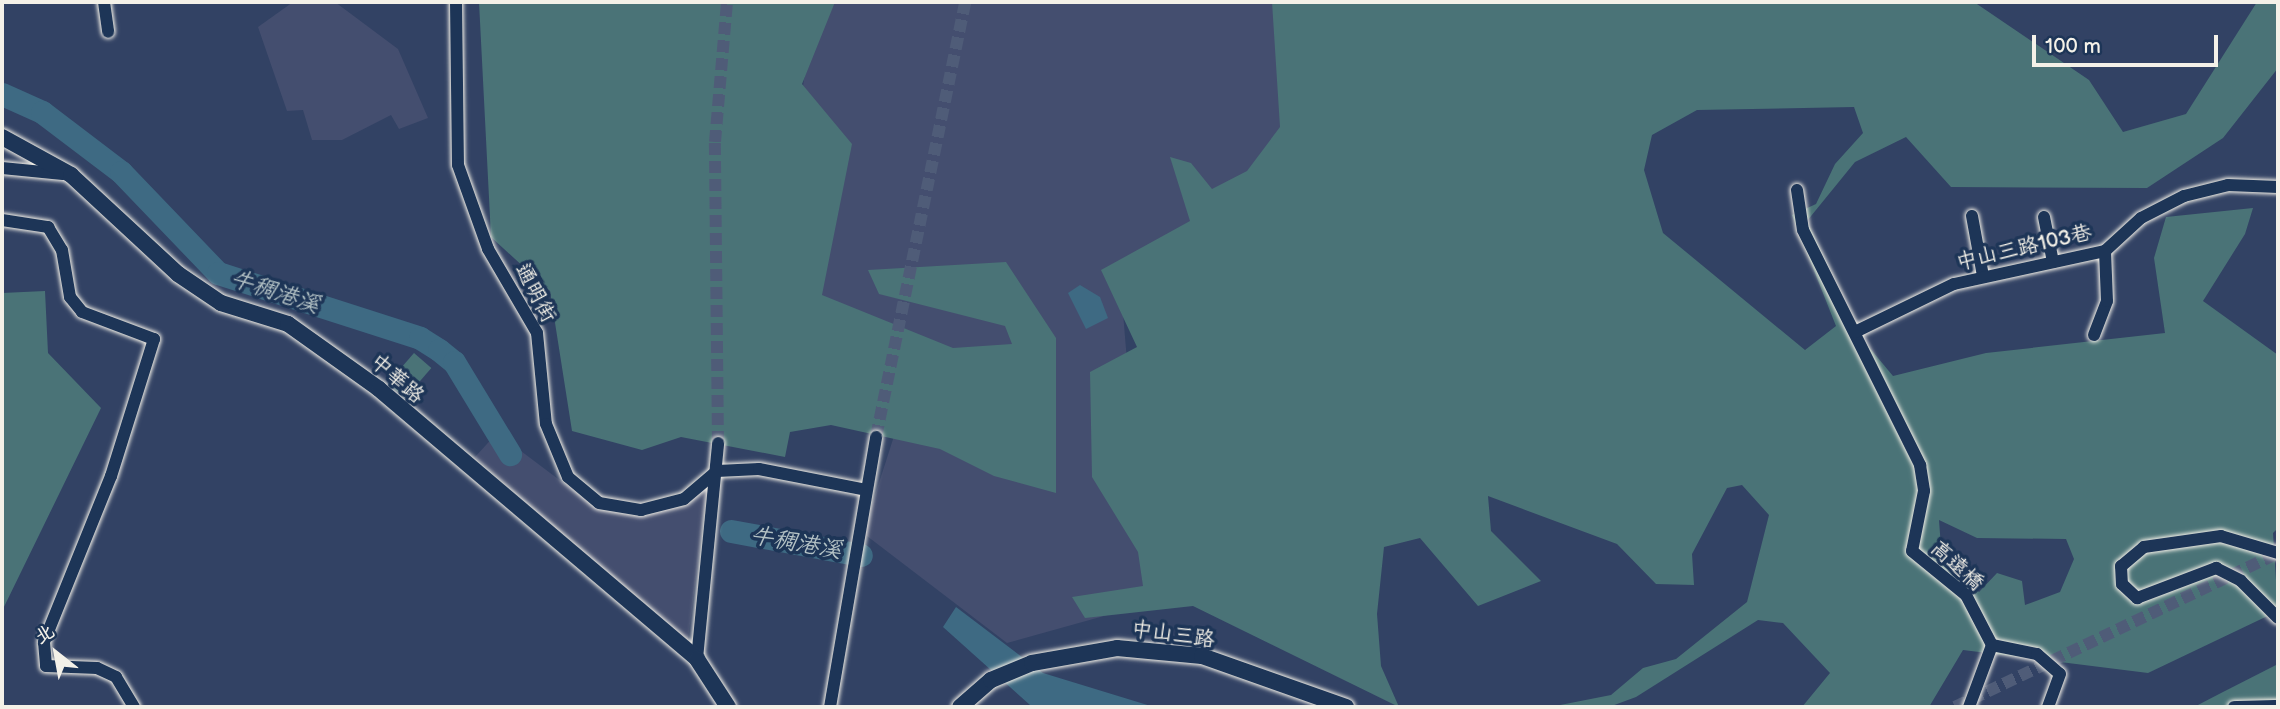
<!DOCTYPE html>
<meta charset="utf-8">
<style>
body{margin:0}
#map{position:relative;width:2280px;height:709px;overflow:hidden;background:#324264;font-family:"Balsamiq Sans","LXGW WenKai TC",sans-serif}
div>[style]{position:absolute}
.built>*{inset:0;background:#444e6f}
.green>*{inset:0;background:#4a7377;transform-origin:0 0}
.water>*{inset:0;background:#3e6a83}
.river>*{height:23px;margin:-11.5px;padding:0 11.5px;transform-origin:11.5px;border-radius:11.5px;background:#3e6a83}
.minor-tunnel>*{height:12px;margin-top:-6px;transform-origin:0;background:repeating-linear-gradient(90deg,#4f5c78 0 12px,transparent 0 18px)}
.roads{filter:drop-shadow(0 0 2px #f4f1e8) drop-shadow(0 0 2px #f4f1e8)}
.minor>*{height:12px;margin:-6px;padding:0 6px;transform-origin:6px;border-radius:6px;background:#1d3557}
.tertiary>*{height:16px;margin:-8px;padding:0 8px;transform-origin:8px;border-radius:8px;background:#1d3557}
span{translate:-50% -50%;white-space:nowrap;text-align:center;line-height:1.15;-webkit-text-stroke:7px #1d3557;paint-order:stroke}
.street-label{font-size:21px;color:#f4f1e8}
.water-label{font-size:23px;color:#b4c2c5;font-style:italic}
.frame{position:absolute;inset:0;border:4px solid #f4f1e8;pointer-events:none}
.north{position:absolute;left:21px;top:618px;width:70px;height:70px;-webkit-text-stroke:5px #1d3557;paint-order:stroke;rotate:329deg;font-size:19px;font-weight:700;line-height:28px;text-align:center;color:#f4f1e8}
.north::after{content:'';display:block;margin:auto;width:24px;height:32px;background:#f4f1e8;clip-path:polygon(50% 0,100% 100%,50% 72%,0 100%)}
.scale{position:absolute;left:2032px;top:35px;width:186px;height:32px;box-sizing:border-box;border:4px solid #f4f1e8;border-top:0;padding-left:9px;font-size:21px;line-height:24px;white-space:nowrap;color:#f4f1e8;-webkit-text-stroke:5px #1d3557;paint-order:stroke}
</style>
<div id="map">
<div class="built">
<div style="clip-path:polygon(293px 2px,335px 2px,398px 49px,428px 118px,399px 129px,391px 115px,342px 140px,312px 140px,303px 110px,287px 111px,258px 27px)"></div>
<div style="clip-path:polygon(816px 2px,1294px 2px,1318px 132px,1120px 276px,1147px 604px,1007px 643px,863px 533px,910px 386px,767px 319px)"></div>
<div style="clip-path:polygon(497px 433px,598px 509px,640px 516px,688px 504px,708px 483px,687px 647px,475px 457px)"></div>
</div>
<div class="green">
<div style="clip-path:polygon(479px 2px,835px 2px,802px 84px,852px 144px,822px 295px,953px 348px,1012px 344px,1005px 326px,879px 294px,868px 270px,1006px 262px,1056px 338px,1056px 493px,994px 476px,940px 449px,831px 425px,790px 432px,785px 457px,681px 437px,642px 450px,572px 431px,550px 291px,491px 237px)"></div>
<div style="clip-path:polygon(evenodd,1272px 2px,1974px 2px,2089px 80px,2123px 132px,2186px 114px,2257px 2px,2278px 2px,2278px 68px,2223px 138px,2147px 188px,1951px 187px,1906px 137px,1855px 162px,1807px 221px,1863px 340px,1893px 376px,1986px 353px,2165px 333px,2154px 258px,2166px 217px,2253px 208px,2245px 234px,2203px 301px,2278px 355px,2278px 528px,2273px 533px,2278px 611px,2148px 673px,1963px 650px,1929px 707px,1802px 707px,1830px 673px,1783px 623px,1758px 620px,1636px 697px,1609px 707px,1550px 707px,1611px 695px,1643px 668px,1676px 659px,1747px 602px,1769px 515px,1742px 485px,1727px 488px,1692px 554px,1694px 585px,1656px 584px,1617px 544px,1488px 496px,1491px 531px,1541px 581px,1478px 606px,1420px 538px,1384px 547px,1377px 614px,1381px 666px,1399px 707px,1193px 606px,1085px 618px,1072px 597px,1143px 586px,1138px 552px,1092px 477px,1090px 372px,1137px 347px,1101px 270px,1190px 221px,1170px 157px,1191px 163px,1212px 189px,1247px 171px,1280px 127px,1272px 2px,1854px 107px,1863px 133px,1835px 164px,1816px 204px,1792px 215px,1836px 326px,1805px 350px,1663px 233px,1644px 170px,1652px 135px,1697px 110px,1854px 107px,1272px 2px,1939px 520px,1977px 538px,2066px 539px,2074px 559px,2060px 592px,2025px 605px,2022px 581px,1997px 573px,1979px 592px,1942px 561px,1939px 520px)"></div>
<div style="clip-path:polygon(45px 291px,48px 353px,101px 408px,2px 611px,2px 293px)"></div>
<div style="left:414px;top:353px;width:23px;height:40px;rotate:41deg"></div>
<div style="clip-path:polygon(2278px 664px,2278px 707px,2194px 707px,2223px 692px)"></div>
</div>
<div class="water">
<div style="clip-path:polygon(1080px 285px,1100px 297px,1108px 318px,1086px 329px,1068px 293px)"></div>
<div style="clip-path:polygon(956px 607px,1043px 673px,1154px 707px,1030px 705px,943px 627px)"></div>
</div>
<div class="river">
<div style="left:2px;top:94px;width:44px;rotate:24.2deg"></div>
<div style="left:42px;top:112px;width:99px;rotate:37.2deg"></div>
<div style="left:121px;top:172px;width:140px;rotate:46.2deg"></div>
<div style="left:218px;top:273px;width:212px;rotate:17.8deg"></div>
<div style="left:420px;top:338px;width:22px;rotate:32deg"></div>
<div style="left:439px;top:350px;width:19px;rotate:39deg"></div>
<div style="left:454px;top:362px;width:108px;rotate:58.7deg"></div>
<div style="left:731px;top:531px;width:132px;rotate:10.5deg"></div>
</div>
<div class="minor-tunnel">
<div style="left:876px;top:437px;width:444px;rotate:-78.4deg"></div>
<div style="left:718px;top:443px;width:301px;rotate:-90.6deg"></div>
<div style="left:715px;top:142px;width:141px;rotate:-85.1deg"></div>
<div style="left:1955px;top:707px;width:358px;rotate:-25.5deg"></div>
</div>
<div class="roads">
<div class="minor">
<div style="left:104px;top:2px;width:30px;rotate:82deg"></div>
<div style="left:456px;top:2px;width:163px;rotate:89.3deg"></div>
<div style="left:458px;top:165px;width:89px;rotate:70.3deg"></div>
<div style="left:488px;top:249px;width:97px;rotate:59.7deg"></div>
<div style="left:537px;top:333px;width:91px;rotate:84.4deg"></div>
<div style="left:546px;top:424px;width:57px;rotate:67.5deg"></div>
<div style="left:568px;top:477px;width:40px;rotate:40deg"></div>
<div style="left:599px;top:503px;width:43px;rotate:9.5deg"></div>
<div style="left:641px;top:510px;width:44px;rotate:-14.3deg"></div>
<div style="left:684px;top:499px;width:43px;rotate:-40.3deg"></div>
<div style="left:2px;top:168px;width:61px;rotate:5.6deg"></div>
<div style="left:1797px;top:190px;width:40px;rotate:81.5deg"></div>
<div style="left:1803px;top:230px;width:263px;rotate:63.5deg"></div>
<div style="left:1920px;top:465px;width:26px;rotate:81deg"></div>
<div style="left:1924px;top:491px;width:61px;rotate:101.3deg"></div>
<div style="left:1912px;top:551px;width:70px;rotate:39.2deg"></div>
<div style="left:1966px;top:595px;width:56px;rotate:62.5deg"></div>
<div style="left:1972px;top:216px;width:61px;rotate:79.6deg"></div>
<div style="left:2044px;top:217px;width:46px;rotate:78.7deg"></div>
<div style="left:2px;top:220px;width:47px;rotate:8.7deg"></div>
<div style="left:48px;top:227px;width:27px;rotate:59deg"></div>
<div style="left:62px;top:250px;width:48px;rotate:80.3deg"></div>
<div style="left:70px;top:297px;width:19px;rotate:51deg"></div>
<div style="left:82px;top:312px;width:77px;rotate:20.6deg"></div>
<div style="left:154px;top:339px;width:144px;rotate:107.4deg"></div>
<div style="left:111px;top:476px;width:179px;rotate:112deg"></div>
<div style="left:44px;top:642px;width:24px;rotate:85deg"></div>
<div style="left:46px;top:666px;width:51px;rotate:2.2deg"></div>
<div style="left:97px;top:668px;width:21px;rotate:25deg"></div>
<div style="left:116px;top:677px;width:35px;rotate:59deg"></div>
<div style="left:1855px;top:332px;width:110px;rotate:-25.9deg"></div>
<div style="left:1954px;top:284px;width:155px;rotate:-12.3deg"></div>
<div style="left:2105px;top:251px;width:49px;rotate:-42.5deg"></div>
<div style="left:2141px;top:218px;width:48px;rotate:-27.1deg"></div>
<div style="left:2184px;top:196px;width:45px;rotate:-14deg"></div>
<div style="left:2228px;top:185px;width:50px;rotate:2.3deg"></div>
<div style="left:2094px;top:335px;width:36px;rotate:-69deg"></div>
<div style="left:2107px;top:301px;width:50px;rotate:-92.3deg"></div>
<div style="left:717px;top:471px;width:42px;rotate:-2.7deg"></div>
<div style="left:759px;top:469px;width:109px;rotate:11.1deg"></div>
<div style="left:2278px;top:553px;width:59px;rotate:-163.4deg"></div>
<div style="left:2221px;top:536px;width:78px;rotate:171.9deg"></div>
<div style="left:2144px;top:547px;width:30px;rotate:140deg"></div>
<div style="left:2121px;top:566px;width:18px;rotate:87deg"></div>
<div style="left:2122px;top:584px;width:21px;rotate:43deg"></div>
<div style="left:2137px;top:598px;width:85px;rotate:-20.8deg"></div>
<div style="left:2216px;top:568px;width:28px;rotate:27deg"></div>
<div style="left:2241px;top:581px;width:52px;rotate:45deg"></div>
<div style="left:697px;top:659px;width:217px;rotate:-84.4deg"></div>
<div style="left:830px;top:707px;width:274px;rotate:-80.3deg"></div>
<div style="left:1969px;top:707px;width:66px;rotate:-69.6deg"></div>
<div style="left:1992px;top:645px;width:46px;rotate:11.3deg"></div>
<div style="left:2037px;top:654px;width:30px;rotate:41deg"></div>
<div style="left:2060px;top:674px;width:35px;rotate:110deg"></div>
<div style="left:2234px;top:707px;width:44px;rotate:-1.3deg"></div>
</div>
<div class="tertiary">
<div style="left:2px;top:137px;width:79px;rotate:28.8deg"></div>
<div style="left:71px;top:175px;width:146px;rotate:42.8deg"></div>
<div style="left:178px;top:274px;width:52px;rotate:34deg"></div>
<div style="left:221px;top:303px;width:70px;rotate:17.4deg"></div>
<div style="left:288px;top:324px;width:112px;rotate:35.5deg"></div>
<div style="left:379px;top:389px;width:417px;rotate:40.3deg"></div>
<div style="left:697px;top:659px;width:57px;rotate:57.1deg"></div>
<div style="left:960px;top:707px;width:41px;rotate:-41.1deg"></div>
<div style="left:991px;top:680px;width:44px;rotate:-22.5deg"></div>
<div style="left:1032px;top:663px;width:86px;rotate:-10deg"></div>
<div style="left:1117px;top:648px;width:85px;rotate:5.4deg"></div>
<div style="left:1202px;top:656px;width:153px;rotate:19.5deg"></div>
</div>
</div>
<div class="street-label">
<span style="left:2024px;top:248px;rotate:-13deg">中山三路103巷</span>
<span style="left:535px;top:293px;rotate:62deg">通明街</span>
<span style="left:397px;top:379px;rotate:41deg">中華路</span>
<span style="left:1957px;top:566px;rotate:42deg">高遠橋</span>
<span style="left:1173px;top:635px;rotate:8deg">中山三路</span>
</div>
<div class="water-label">
<span style="left:275px;top:292px;rotate:18deg">牛稠港溪</span>
<span style="left:796px;top:543px;rotate:10deg">牛稠港溪</span>
</div>
<div class="frame"></div>
<div class="north">北</div>
<div class="scale">100 m</div>
</div>
